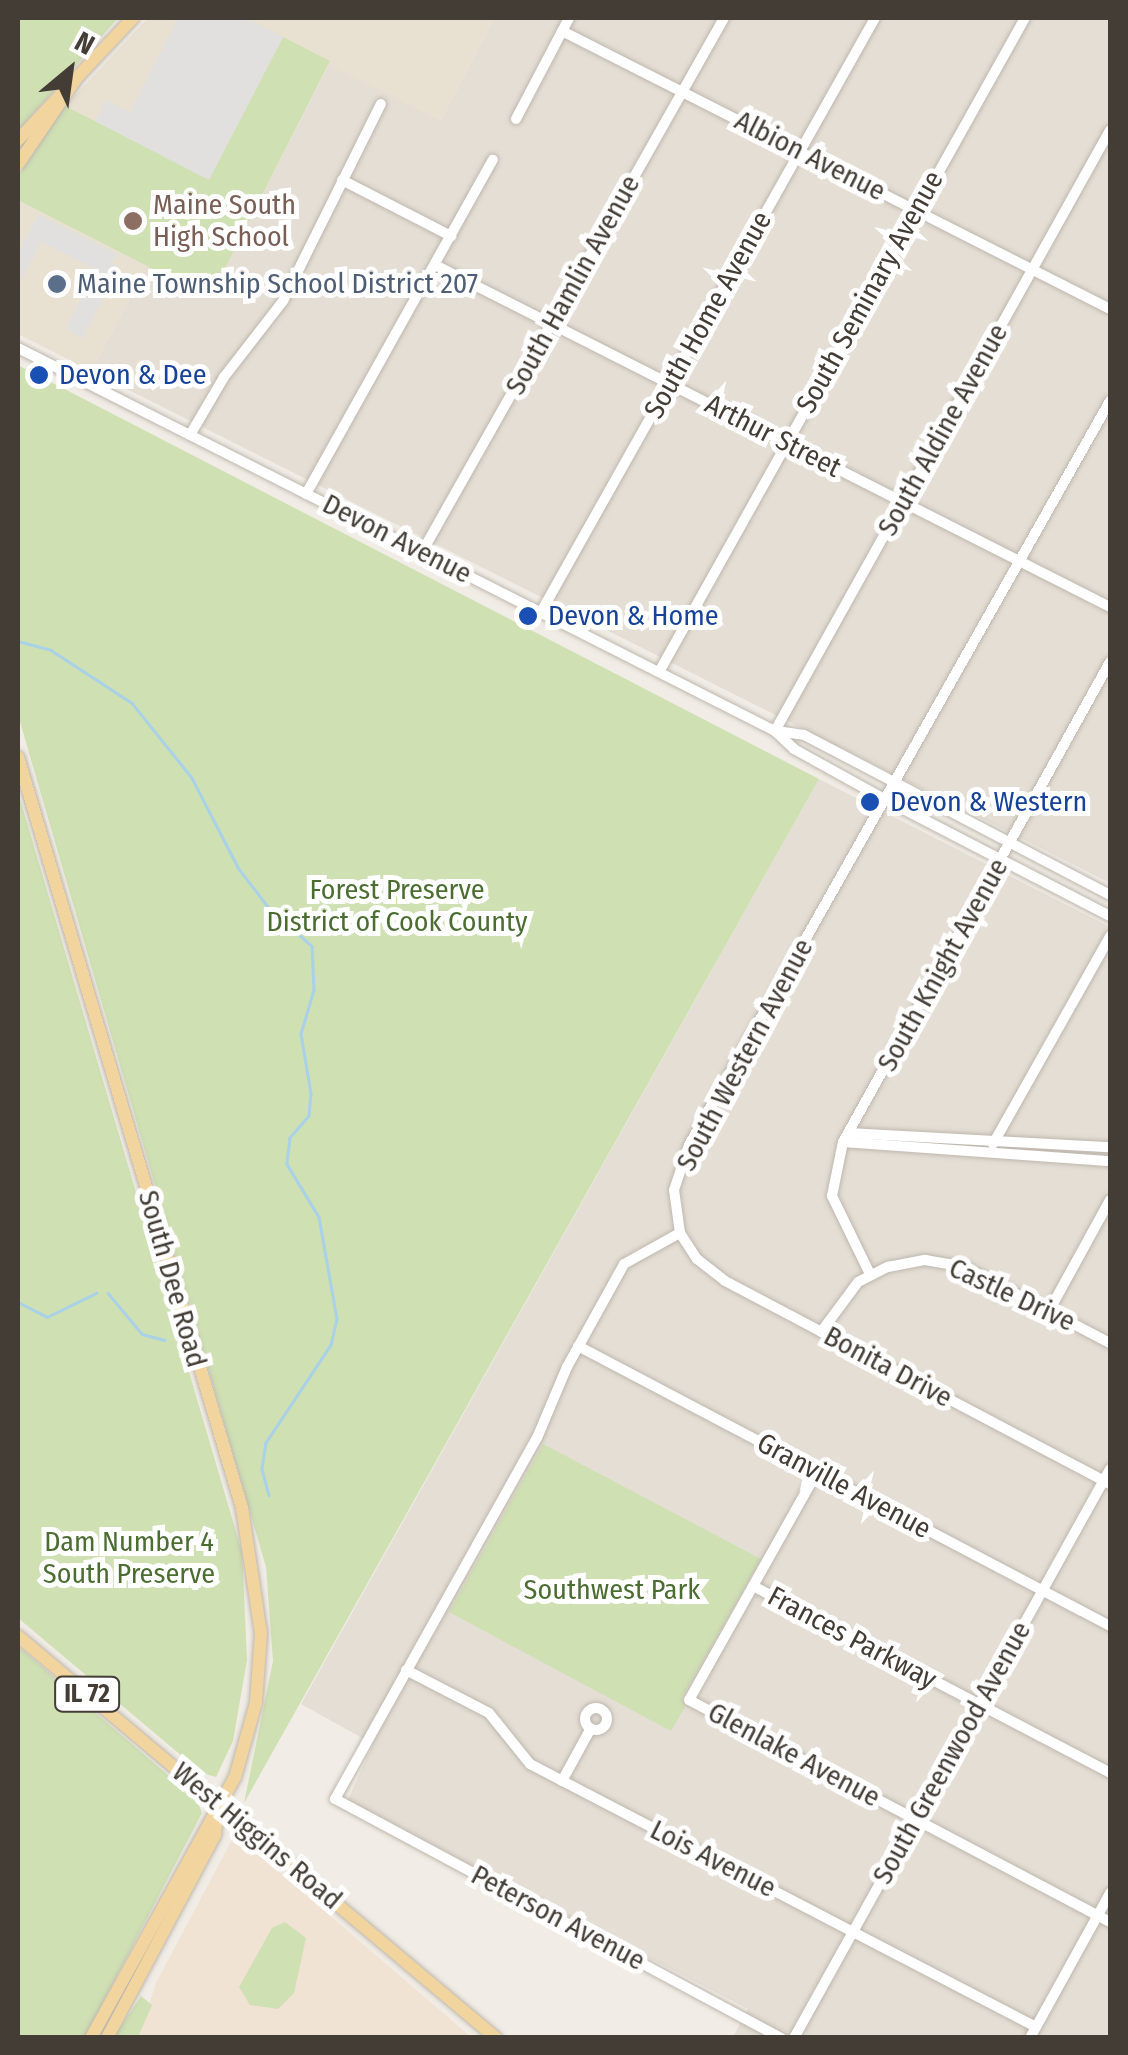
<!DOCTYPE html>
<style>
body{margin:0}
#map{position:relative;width:1128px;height:2055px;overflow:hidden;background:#f1ede6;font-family:"Fira Sans Condensed",sans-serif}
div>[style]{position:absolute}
.residential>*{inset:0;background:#e4ded5}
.commercial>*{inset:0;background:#f0e3d3}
.education>*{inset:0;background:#e8e1d2}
.green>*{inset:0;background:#cfe0b3}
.parking>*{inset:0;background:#e2e0de}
.stream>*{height:2.5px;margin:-1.25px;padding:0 1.25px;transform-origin:1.25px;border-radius:1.25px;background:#a9d1e7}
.roads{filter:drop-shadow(0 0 2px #beb7ad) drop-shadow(0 0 2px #beb7ad)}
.minor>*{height:10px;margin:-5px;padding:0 5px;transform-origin:5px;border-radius:5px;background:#fff}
.minor>.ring{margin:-5px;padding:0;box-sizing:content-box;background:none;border:10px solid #fff;border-radius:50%}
.major>*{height:12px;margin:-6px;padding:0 6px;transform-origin:6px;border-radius:6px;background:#f2d59e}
.dots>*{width:28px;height:28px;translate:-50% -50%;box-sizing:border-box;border:5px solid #fff;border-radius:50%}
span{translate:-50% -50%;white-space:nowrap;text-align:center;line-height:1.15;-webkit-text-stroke:10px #fff;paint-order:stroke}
.shield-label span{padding:2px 8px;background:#fff;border:2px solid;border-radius:8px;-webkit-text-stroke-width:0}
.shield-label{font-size:25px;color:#433d36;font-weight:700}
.street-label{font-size:28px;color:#433d36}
.education-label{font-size:28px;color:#785e54}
.left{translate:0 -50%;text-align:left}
.service-label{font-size:28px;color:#4e5e75}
.transit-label{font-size:28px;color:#164399}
.park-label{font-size:28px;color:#4b6d31}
.frame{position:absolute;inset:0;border:20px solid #433d36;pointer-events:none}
.north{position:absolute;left:20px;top:20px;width:100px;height:100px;-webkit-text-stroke:8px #fff;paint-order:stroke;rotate:29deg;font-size:28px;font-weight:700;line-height:40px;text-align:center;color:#433d36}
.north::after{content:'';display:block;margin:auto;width:35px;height:45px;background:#433d36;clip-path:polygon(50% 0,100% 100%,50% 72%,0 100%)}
</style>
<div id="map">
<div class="residential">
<div style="clip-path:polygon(494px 18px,1110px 18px,1110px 883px,91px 371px,147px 266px,210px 298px,329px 64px,441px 120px)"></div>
<div style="clip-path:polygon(evenodd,819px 779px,1110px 927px,1110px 2037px,733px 2037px,748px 2009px,347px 1802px,373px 1744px,301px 1704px,819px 779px,543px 1444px,682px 1698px,684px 1707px,671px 1730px,543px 1444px)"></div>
</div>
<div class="commercial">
<div style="clip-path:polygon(235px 1834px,471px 2037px,138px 2038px,156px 1983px)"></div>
</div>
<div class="education">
<div style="clip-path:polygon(148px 18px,494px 18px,441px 120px,328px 65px,210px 298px,147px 267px,91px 371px,18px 334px,18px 176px,68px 103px)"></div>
</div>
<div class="green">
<div style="clip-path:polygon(18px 18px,118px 18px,18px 131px)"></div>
<div style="clip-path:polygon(283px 37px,330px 61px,210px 298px,18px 200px,18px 176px,65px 106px,209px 179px)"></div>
<div style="clip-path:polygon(18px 365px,819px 779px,244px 1803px,273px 1661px,266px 1567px,18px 715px)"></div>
<div style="clip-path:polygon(18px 792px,242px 1552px,247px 1660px,233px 1741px,216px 1777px,202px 1773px,18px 1618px)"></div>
<div style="clip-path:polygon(543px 1444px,761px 1559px,682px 1698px,685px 1707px,671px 1731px,449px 1612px)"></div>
<div style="clip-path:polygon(18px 1646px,197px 1800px,202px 1813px,85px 2037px,18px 2037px)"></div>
<div style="clip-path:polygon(285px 1922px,306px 1938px,294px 1993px,278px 2009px,250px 2005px,239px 1987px,272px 1928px)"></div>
<div style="clip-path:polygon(141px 1996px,152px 2005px,138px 2037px,113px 2038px)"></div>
</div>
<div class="parking">
<div style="clip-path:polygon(178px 18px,246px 18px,283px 37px,209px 180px,95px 121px,106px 100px,130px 112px)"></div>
<div style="clip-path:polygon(38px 214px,117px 254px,112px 263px,119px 267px,83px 338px,66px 329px,95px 269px,41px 242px,18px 288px,18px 254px)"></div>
</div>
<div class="stream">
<div style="left:18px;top:641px;width:34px;rotate:15deg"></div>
<div style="left:51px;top:650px;width:97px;rotate:33.2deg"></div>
<div style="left:132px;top:703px;width:96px;rotate:51.3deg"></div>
<div style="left:192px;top:778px;width:102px;rotate:62.7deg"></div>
<div style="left:239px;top:869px;width:49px;rotate:52.4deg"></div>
<div style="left:269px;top:908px;width:57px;rotate:41.5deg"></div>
<div style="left:312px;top:946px;width:44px;rotate:87.4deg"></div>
<div style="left:314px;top:990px;width:46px;rotate:106.5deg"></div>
<div style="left:301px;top:1034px;width:60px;rotate:80.4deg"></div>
<div style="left:311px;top:1093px;width:23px;rotate:95deg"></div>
<div style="left:309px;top:1116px;width:29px;rotate:131deg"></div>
<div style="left:290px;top:1138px;width:26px;rotate:97deg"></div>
<div style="left:287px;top:1164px;width:62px;rotate:58.9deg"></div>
<div style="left:319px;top:1217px;width:104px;rotate:80deg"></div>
<div style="left:337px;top:1319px;width:27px;rotate:103deg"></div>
<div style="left:331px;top:1345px;width:118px;rotate:123.6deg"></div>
<div style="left:266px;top:1443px;width:26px;rotate:99deg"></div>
<div style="left:262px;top:1469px;width:27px;rotate:75deg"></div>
<div style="left:108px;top:1293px;width:53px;rotate:50.3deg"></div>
<div style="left:142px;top:1334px;width:23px;rotate:15deg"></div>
<div style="left:18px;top:1302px;width:33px;rotate:27deg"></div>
<div style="left:47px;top:1317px;width:55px;rotate:-26.1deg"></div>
</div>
<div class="roads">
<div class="minor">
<div style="left:562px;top:31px;width:614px;rotate:26.9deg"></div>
<div style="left:516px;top:119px;width:114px;rotate:-62.3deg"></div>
<div style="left:342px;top:180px;width:123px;rotate:27.2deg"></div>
<div style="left:435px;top:265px;width:757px;rotate:26.87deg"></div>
<div style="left:18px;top:348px;width:848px;rotate:26.84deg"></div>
<div style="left:775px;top:731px;width:26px;rotate:43deg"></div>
<div style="left:794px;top:749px;width:105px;rotate:29deg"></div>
<div style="left:886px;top:800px;width:252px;rotate:27.4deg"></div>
<div style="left:190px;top:435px;width:67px;rotate:-59.6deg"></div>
<div style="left:224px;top:377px;width:96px;rotate:-52.2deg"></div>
<div style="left:283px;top:301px;width:220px;rotate:-63.6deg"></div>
<div style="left:306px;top:494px;width:383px;rotate:-60.8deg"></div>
<div style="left:422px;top:552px;width:613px;rotate:-60.51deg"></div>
<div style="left:541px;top:612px;width:681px;rotate:-60.65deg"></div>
<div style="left:659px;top:672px;width:749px;rotate:-60.77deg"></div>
<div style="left:775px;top:731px;width:688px;rotate:-60.86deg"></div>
<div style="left:776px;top:731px;width:28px;rotate:8deg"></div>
<div style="left:804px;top:735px;width:345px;rotate:27.6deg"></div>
<div style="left:848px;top:1133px;width:262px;rotate:3.1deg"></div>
<div style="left:843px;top:1142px;width:268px;rotate:4.1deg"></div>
<div style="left:993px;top:1144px;width:239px;rotate:-60.6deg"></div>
<div style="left:680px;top:1233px;width:31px;rotate:57deg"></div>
<div style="left:697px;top:1259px;width:36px;rotate:38deg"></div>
<div style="left:725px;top:1281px;width:435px;rotate:27.8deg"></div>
<div style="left:870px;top:1274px;width:87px;rotate:-116deg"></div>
<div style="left:832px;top:1196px;width:55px;rotate:-78.5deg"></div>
<div style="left:843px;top:1142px;width:549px;rotate:-60.92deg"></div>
<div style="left:1049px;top:1311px;width:127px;rotate:-61.2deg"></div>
<div style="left:821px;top:1332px;width:62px;rotate:-53.5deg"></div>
<div style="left:858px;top:1282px;width:34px;rotate:-27deg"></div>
<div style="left:888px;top:1267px;width:38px;rotate:-11deg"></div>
<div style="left:925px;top:1260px;width:41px;rotate:9.9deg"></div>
<div style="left:965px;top:1267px;width:164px;rotate:27.7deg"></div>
<div style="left:578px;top:1346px;width:601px;rotate:27.76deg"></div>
<div style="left:817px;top:1472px;width:261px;rotate:119.3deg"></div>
<div style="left:689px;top:1700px;width:476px;rotate:27.8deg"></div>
<div style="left:753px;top:1586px;width:403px;rotate:27.6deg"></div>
<div style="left:406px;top:1670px;width:93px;rotate:27.4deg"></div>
<div style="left:489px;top:1713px;width:65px;rotate:51.2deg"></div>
<div style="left:530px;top:1764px;width:570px;rotate:27.46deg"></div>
<div class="ring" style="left:585px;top:1708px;width:12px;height:12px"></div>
<div style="left:562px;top:1781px;width:60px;rotate:-61.3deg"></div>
<div style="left:781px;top:2038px;width:506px;rotate:-151.81deg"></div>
<div style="left:335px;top:1799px;width:414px;rotate:-60.8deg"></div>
<div style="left:537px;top:1438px;width:77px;rotate:-67.1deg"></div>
<div style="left:567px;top:1367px;width:118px;rotate:-61deg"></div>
<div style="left:624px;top:1264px;width:64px;rotate:-29deg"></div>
<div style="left:680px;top:1233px;width:43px;rotate:-97.9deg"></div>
<div style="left:674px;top:1190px;width:47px;rotate:-71.6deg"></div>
<div style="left:689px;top:1145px;width:855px;rotate:-60.5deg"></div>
<div style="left:794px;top:2038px;width:651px;rotate:-60.95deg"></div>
<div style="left:1030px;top:2038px;width:166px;rotate:-61.1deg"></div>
</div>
<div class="major">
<div style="left:18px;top:140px;width:168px;rotate:-46.7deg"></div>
<div style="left:18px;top:164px;width:107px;rotate:-55.7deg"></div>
<div style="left:18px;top:757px;width:784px;rotate:73.39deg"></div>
<div style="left:242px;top:1508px;width:126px;rotate:81.4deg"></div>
<div style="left:261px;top:1633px;width:70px;rotate:94.1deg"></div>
<div style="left:256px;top:1703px;width:77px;rotate:105.8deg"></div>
<div style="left:235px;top:1777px;width:298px;rotate:118.9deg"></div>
<div style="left:18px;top:1636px;width:625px;rotate:40.06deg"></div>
<div style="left:107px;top:2038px;width:230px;rotate:-62deg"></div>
<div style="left:215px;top:1835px;width:28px;rotate:-84deg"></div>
</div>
</div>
<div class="dots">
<div style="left:133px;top:221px;background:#8d6e63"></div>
<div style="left:57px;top:284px;background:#5c6f8a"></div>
<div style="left:39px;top:375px;background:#1a4fb4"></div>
<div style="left:528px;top:616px;background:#1a4fb4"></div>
<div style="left:870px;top:802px;background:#1a4fb4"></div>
</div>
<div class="shield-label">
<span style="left:87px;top:1694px">IL 72</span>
</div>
<div class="street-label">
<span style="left:810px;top:156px;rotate:27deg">Albion Avenue</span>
<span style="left:573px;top:285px;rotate:-61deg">South Hamlin Avenue</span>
<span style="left:870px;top:292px;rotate:-61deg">South Seminary Avenue</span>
<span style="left:708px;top:315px;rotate:-61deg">South Home Avenue</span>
<span style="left:943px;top:430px;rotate:-61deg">South Aldine Avenue</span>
<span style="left:773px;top:436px;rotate:27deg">Arthur Street</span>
<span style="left:397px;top:539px;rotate:27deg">Devon Avenue</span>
<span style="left:943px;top:965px;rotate:-61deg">South Knight Avenue</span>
<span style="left:745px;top:1055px;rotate:-62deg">South Western Avenue</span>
<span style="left:172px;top:1279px;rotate:74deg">South Dee Road</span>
<span style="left:1012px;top:1295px;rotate:25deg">Castle Drive</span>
<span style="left:888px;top:1367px;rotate:28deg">Bonita Drive</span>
<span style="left:844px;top:1486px;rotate:28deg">Granville Avenue</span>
<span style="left:852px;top:1638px;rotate:28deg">Frances Parkway</span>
<span style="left:952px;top:1753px;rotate:-61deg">South Greenwood Avenue</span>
<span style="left:794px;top:1755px;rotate:28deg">Glenlake Avenue</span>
<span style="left:257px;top:1836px;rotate:40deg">West Higgins Road</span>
<span style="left:713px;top:1859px;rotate:27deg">Lois Avenue</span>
<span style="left:558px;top:1918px;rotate:28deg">Peterson Avenue</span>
</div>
<div class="education-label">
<span class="left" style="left:153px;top:221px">Maine South<br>High School</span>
</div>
<div class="service-label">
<span class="left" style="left:77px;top:284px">Maine Township School District 207</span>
</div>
<div class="transit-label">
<span class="left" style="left:59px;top:375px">Devon &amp; Dee</span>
<span class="left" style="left:548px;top:616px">Devon &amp; Home</span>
<span class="left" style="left:890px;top:802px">Devon &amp; Western</span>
</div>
<div class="park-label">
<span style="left:397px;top:906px">Forest Preserve<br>District of Cook County</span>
<span style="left:129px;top:1558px">Dam Number 4<br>South Preserve</span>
<span style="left:612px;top:1590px">Southwest Park</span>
</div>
<div class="frame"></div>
<div class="north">N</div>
</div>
